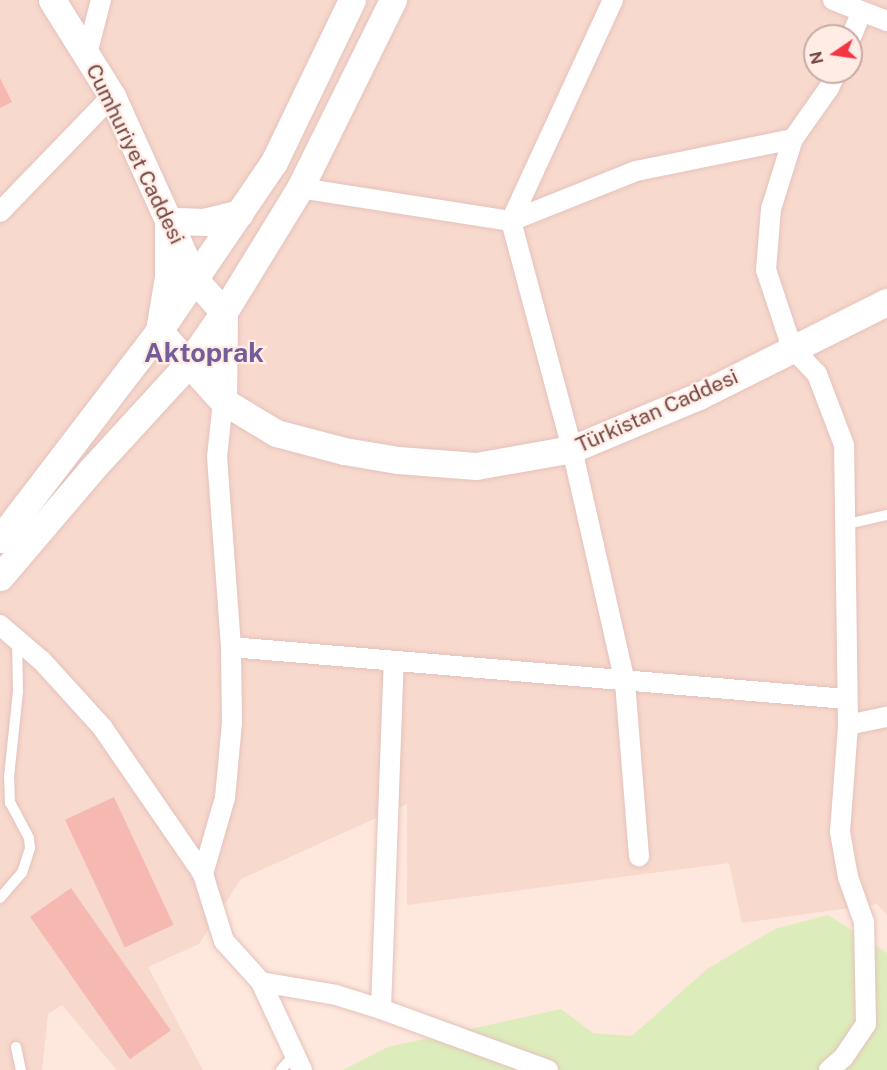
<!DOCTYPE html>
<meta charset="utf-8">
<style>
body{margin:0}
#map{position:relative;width:887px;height:1070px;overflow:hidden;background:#fee7dc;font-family:"Public Sans",sans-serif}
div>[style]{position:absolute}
.residential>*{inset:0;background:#f8d9cd}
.green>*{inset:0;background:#ddecbb}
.building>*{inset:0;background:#f6b9b2;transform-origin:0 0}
.roads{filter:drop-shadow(0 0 2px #e4c2bb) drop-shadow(0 0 2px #e4c2bb)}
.lane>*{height:10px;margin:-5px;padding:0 5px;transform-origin:5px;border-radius:5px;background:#fff}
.street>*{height:20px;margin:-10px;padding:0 10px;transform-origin:10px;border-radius:10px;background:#fff}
.secondary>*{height:27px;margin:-13.5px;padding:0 13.5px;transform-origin:13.5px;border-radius:13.5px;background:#fff}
span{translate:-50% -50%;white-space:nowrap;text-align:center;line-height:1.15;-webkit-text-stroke:4.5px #ffede5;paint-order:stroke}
.street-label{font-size:21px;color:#754744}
.district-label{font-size:27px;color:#745e99;font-weight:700}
.north{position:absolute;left:803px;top:24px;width:60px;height:60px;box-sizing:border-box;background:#ffede5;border:2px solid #c8aba5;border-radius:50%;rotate:257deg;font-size:16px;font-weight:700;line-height:24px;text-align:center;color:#754744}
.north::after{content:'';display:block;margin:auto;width:21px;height:27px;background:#f43643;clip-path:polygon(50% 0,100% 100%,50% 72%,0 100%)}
</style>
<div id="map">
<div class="residential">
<div style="clip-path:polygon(evenodd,0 0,887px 0,887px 915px,877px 904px,742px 923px,729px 863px,407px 905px,407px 804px,241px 879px,199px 944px,148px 967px,203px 1070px,117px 1070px,62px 1005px,48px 1014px,42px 1070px,0 1070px,0 0,815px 36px,851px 36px,851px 72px,815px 72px,815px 36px)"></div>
</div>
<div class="green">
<div style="clip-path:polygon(828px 915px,887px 953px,887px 1070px,343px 1070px,388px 1047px,561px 1009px,593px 1033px,632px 1036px,707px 969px,775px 929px)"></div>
</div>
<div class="building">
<div style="clip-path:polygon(0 78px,12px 102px,0 108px)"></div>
<div style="left:114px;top:797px;width:141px;height:54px;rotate:65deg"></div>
<div style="left:71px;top:888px;width:174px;height:50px;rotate:55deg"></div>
</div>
<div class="roads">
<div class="lane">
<div style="left:847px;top:524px;width:41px;rotate:-12.7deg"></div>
<div style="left:0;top:898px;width:33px;rotate:-49deg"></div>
<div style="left:22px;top:873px;width:26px;rotate:-72deg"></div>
<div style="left:30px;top:848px;width:10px;rotate:-96deg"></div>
<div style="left:29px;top:838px;width:40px;rotate:-118deg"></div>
<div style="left:10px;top:803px;width:26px;rotate:-92deg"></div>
<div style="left:9px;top:777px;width:85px;rotate:-84deg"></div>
<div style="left:18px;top:692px;width:52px;rotate:-91.1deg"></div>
<div style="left:16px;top:1047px;width:24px;rotate:78deg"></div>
<div style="left:281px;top:1070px;width:21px;rotate:-49deg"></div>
</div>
<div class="street">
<div style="left:613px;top:0;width:243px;rotate:114.8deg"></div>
<div style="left:511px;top:221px;width:236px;rotate:75deg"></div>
<div style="left:572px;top:449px;width:239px;rotate:77.2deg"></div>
<div style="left:625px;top:682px;width:175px;rotate:85.4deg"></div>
<div style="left:833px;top:0;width:58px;rotate:21.3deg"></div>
<div style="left:851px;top:37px;width:26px;rotate:-67deg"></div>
<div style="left:87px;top:54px;width:56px;rotate:-75.5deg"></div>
<div style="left:300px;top:188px;width:214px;rotate:8.9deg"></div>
<div style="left:511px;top:221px;width:135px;rotate:-21.8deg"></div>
<div style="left:636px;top:171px;width:160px;rotate:-11.5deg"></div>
<div style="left:0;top:212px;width:161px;rotate:-46deg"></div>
<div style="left:0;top:625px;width:55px;rotate:40.6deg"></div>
<div style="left:42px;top:661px;width:89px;rotate:47.7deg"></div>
<div style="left:102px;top:727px;width:178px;rotate:55.5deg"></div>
<div style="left:203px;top:874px;width:70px;rotate:72.6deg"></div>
<div style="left:224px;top:941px;width:55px;rotate:47.9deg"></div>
<div style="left:261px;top:982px;width:97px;rotate:65deg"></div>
<div style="left:231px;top:647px;width:618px;rotate:4.83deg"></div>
<div style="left:848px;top:725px;width:40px;rotate:-12deg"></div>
<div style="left:203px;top:874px;width:79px;rotate:-73.9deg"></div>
<div style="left:225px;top:798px;width:76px;rotate:-84.7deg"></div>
<div style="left:232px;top:722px;width:75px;rotate:-90.8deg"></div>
<div style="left:231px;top:647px;width:191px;rotate:-94.2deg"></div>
<div style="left:217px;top:457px;width:56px;rotate:-83.9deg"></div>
<div style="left:261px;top:982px;width:76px;rotate:9.8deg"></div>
<div style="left:336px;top:995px;width:47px;rotate:17.3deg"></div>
<div style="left:381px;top:1009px;width:348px;rotate:-87.9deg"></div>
<div style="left:381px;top:1009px;width:178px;rotate:20.1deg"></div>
<div style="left:829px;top:1070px;width:18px;rotate:-41deg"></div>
<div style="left:843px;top:1058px;width:41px;rotate:-55.9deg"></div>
<div style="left:866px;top:1024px;width:102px;rotate:-91.1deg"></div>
<div style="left:864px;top:922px;width:48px;rotate:-109.6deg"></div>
<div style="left:848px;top:877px;width:46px;rotate:-100.1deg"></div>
<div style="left:840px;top:832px;width:107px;rotate:-85.7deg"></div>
<div style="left:848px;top:725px;width:280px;rotate:-90.8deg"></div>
<div style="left:844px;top:445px;width:76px;rotate:-110.8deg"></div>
<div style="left:817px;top:374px;width:36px;rotate:-134deg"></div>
<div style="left:792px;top:348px;width:82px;rotate:-108.4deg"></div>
<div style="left:766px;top:270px;width:61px;rotate:-85.3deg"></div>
<div style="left:771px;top:209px;width:73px;rotate:-72.6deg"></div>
<div style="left:793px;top:139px;width:62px;rotate:-54.8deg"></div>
<div style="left:829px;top:88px;width:17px;rotate:-66deg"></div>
</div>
<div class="secondary">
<div style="left:52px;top:0;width:113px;rotate:58deg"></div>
<div style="left:112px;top:96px;width:202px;rotate:65.7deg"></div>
<div style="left:195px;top:280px;width:43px;rotate:47.8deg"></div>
<div style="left:224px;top:312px;width:89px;rotate:90.6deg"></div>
<div style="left:240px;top:213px;width:36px;rotate:166deg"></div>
<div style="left:205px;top:222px;width:37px;rotate:-178deg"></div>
<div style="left:168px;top:221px;width:56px;rotate:90deg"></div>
<div style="left:168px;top:277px;width:55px;rotate:99.5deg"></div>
<div style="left:159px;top:331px;width:95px;rotate:47.6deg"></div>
<div style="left:223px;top:401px;width:62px;rotate:31.1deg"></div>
<div style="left:276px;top:433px;width:70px;rotate:14.8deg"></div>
<div style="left:344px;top:451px;width:55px;rotate:9.5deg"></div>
<div style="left:398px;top:460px;width:78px;rotate:4.4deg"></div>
<div style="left:476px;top:466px;width:97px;rotate:-10deg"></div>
<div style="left:572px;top:449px;width:138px;rotate:-22.7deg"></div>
<div style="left:699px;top:396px;width:210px;rotate:-26.6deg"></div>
<div style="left:0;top:539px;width:262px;rotate:-52.6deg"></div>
<div style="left:159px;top:331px;width:204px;rotate:-55.8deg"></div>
<div style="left:274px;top:162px;width:180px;rotate:-64.3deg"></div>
<div style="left:0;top:577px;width:140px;rotate:-49.6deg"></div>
<div style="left:91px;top:470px;width:144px;rotate:-47.5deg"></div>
<div style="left:188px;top:364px;width:63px;rotate:-55.3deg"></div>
<div style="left:224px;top:312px;width:145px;rotate:-58.5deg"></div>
<div style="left:300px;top:188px;width:210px;rotate:-63.7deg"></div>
</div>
</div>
<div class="street-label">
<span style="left:135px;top:154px;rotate:64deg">Cumhuriyet Caddesi</span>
<span style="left:657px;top:411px;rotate:-24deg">Türkistan Caddesi</span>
</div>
<div class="district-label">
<span style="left:204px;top:353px">Aktoprak</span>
</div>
<div class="north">N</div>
</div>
